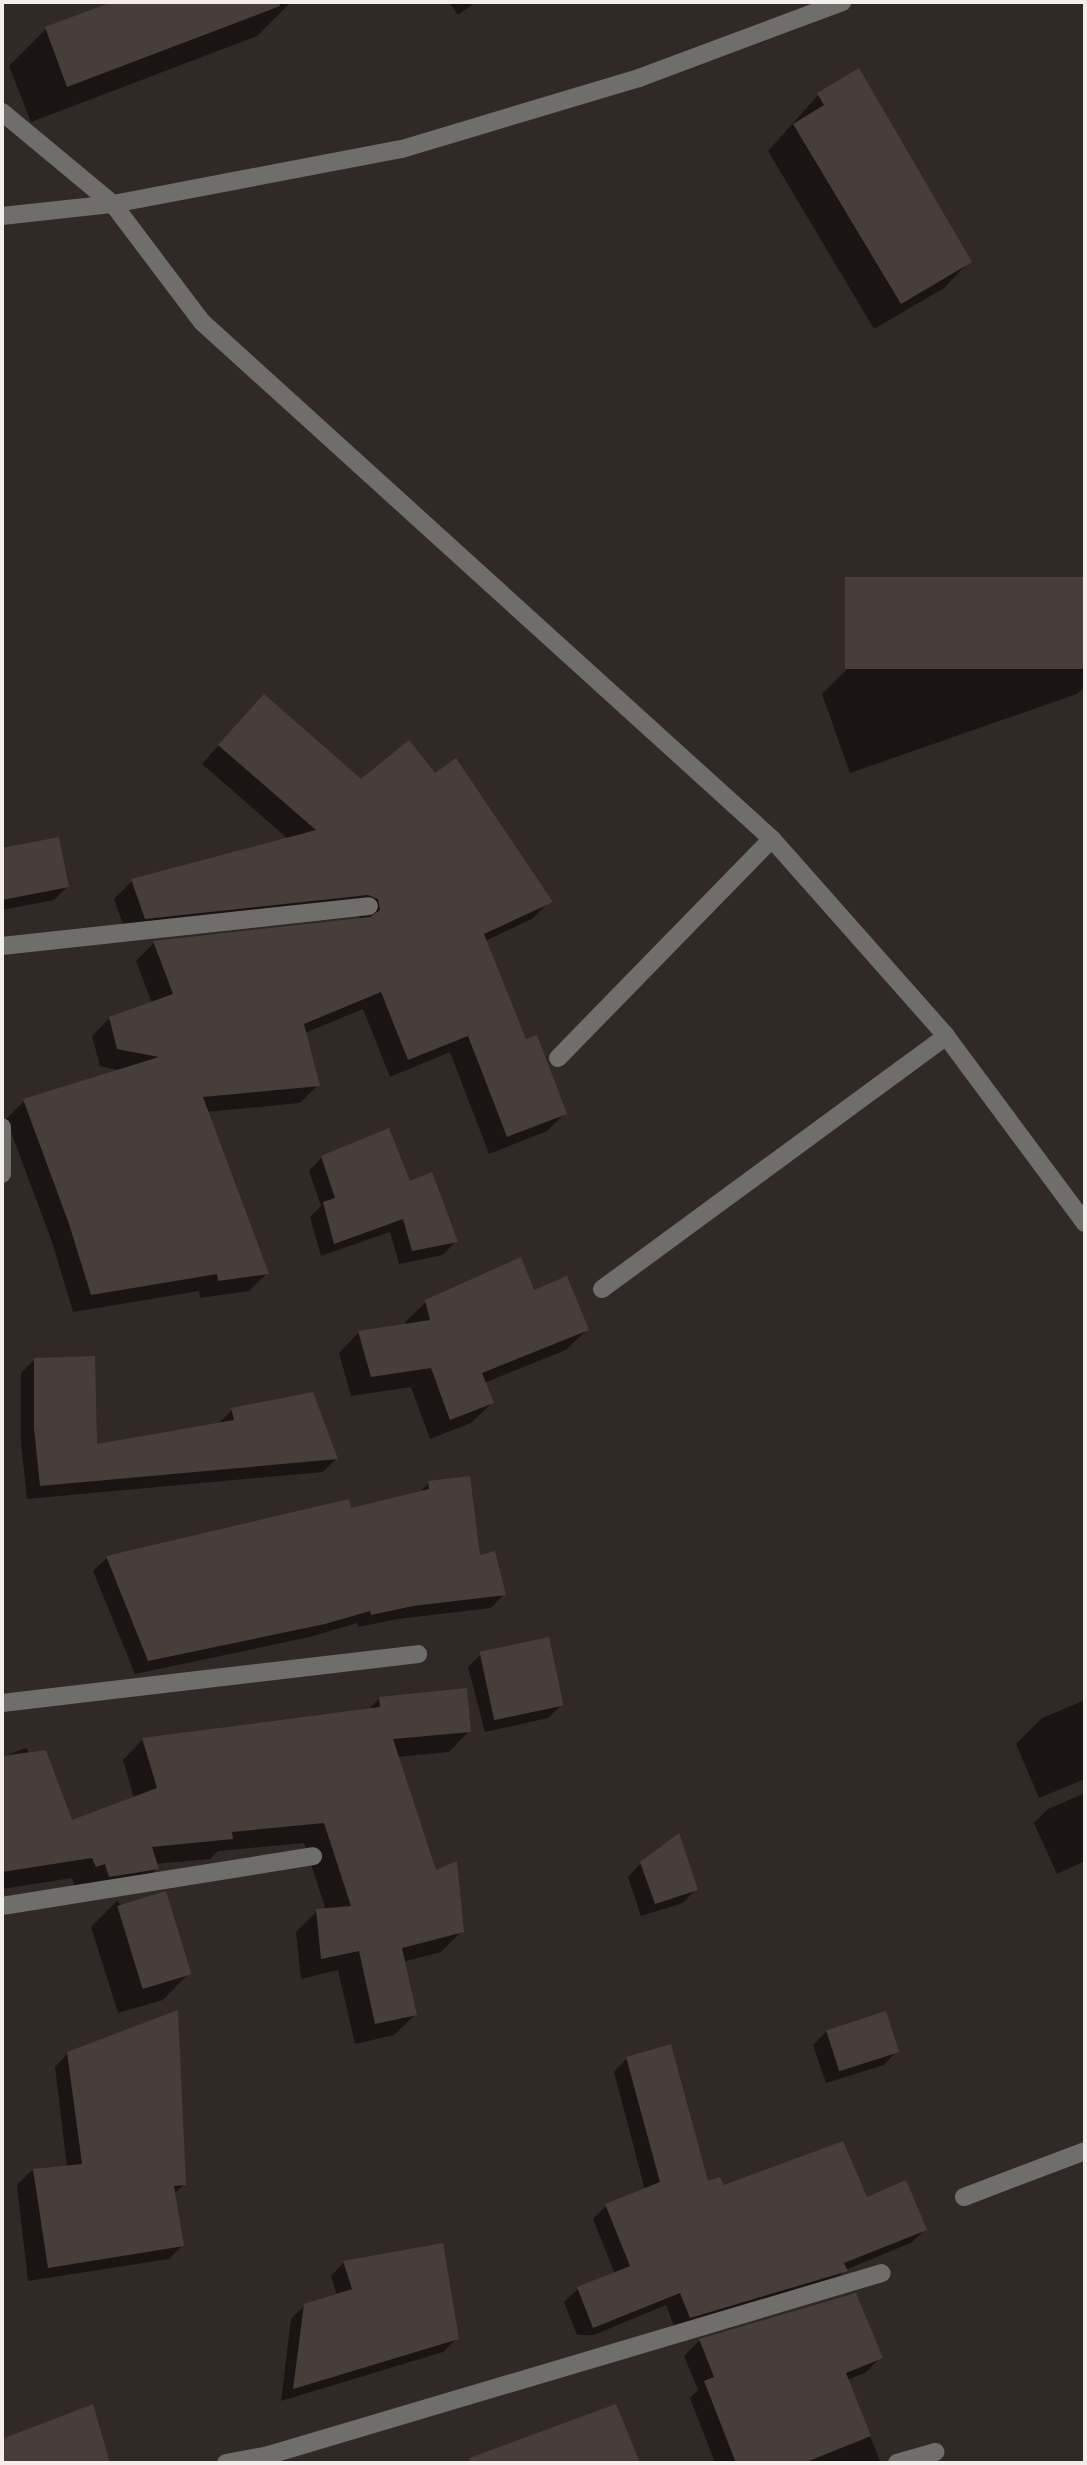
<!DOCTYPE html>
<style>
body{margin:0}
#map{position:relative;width:1087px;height:2465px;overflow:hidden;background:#312925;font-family:Georgia,serif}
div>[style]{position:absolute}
.shadow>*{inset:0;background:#0007}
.building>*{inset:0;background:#473e3a;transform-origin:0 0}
.street>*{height:18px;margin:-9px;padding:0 9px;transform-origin:9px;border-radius:9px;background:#706e6b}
span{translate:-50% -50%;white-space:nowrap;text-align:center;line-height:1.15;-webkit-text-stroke:5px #312925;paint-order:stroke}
.frame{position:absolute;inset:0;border:4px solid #f4eeeb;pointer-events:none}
</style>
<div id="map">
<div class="shadow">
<div style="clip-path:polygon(117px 2px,291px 2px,257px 36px,31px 122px,9px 66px,46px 29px)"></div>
<div style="clip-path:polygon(449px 2px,476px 2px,458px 15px)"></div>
<div style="clip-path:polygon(818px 95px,970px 261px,944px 288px,874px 329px,768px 151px)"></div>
<div style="clip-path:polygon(1085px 579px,1085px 686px,1077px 694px,850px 773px,822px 694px,859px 657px)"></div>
<div style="clip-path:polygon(246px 714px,361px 781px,435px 776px,550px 901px,532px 919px,485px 941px,525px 1041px,565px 1113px,547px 1131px,489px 1154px,450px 1052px,390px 1077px,363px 1009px,305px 1033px,318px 1085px,300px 1103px,206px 1112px,267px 1273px,249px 1291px,200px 1298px,199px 1291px,73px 1312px,52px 1242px,6px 1119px,24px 1101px,122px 1071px,100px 1066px,92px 1036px,110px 1018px,152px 1003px,136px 961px,154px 943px,365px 920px,349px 912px,127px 936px,114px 899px,132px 881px,288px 839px,202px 764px)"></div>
<div style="clip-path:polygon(58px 839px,67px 887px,54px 900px,2px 910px,2px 850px)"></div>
<div style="clip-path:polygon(322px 1157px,409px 1183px,456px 1241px,443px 1255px,399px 1264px,390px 1232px,321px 1256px,310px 1217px,321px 1206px,309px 1171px)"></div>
<div style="clip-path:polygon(533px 1292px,587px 1330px,566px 1350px,484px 1383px,492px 1403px,471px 1423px,430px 1439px,411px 1387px,351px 1396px,339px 1353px,359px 1332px,406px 1325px,405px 1322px,426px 1302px)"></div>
<div style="clip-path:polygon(35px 1359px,95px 1446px,219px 1423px,232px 1410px,336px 1459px,323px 1472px,27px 1499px,21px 1443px,21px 1373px)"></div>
<div style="clip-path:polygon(429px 1483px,504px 1594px,491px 1608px,398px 1619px,358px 1627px,357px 1623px,310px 1637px,135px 1674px,93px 1571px,107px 1558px,350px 1511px,418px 1494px)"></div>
<div style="clip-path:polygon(481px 1654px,562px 1705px,548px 1718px,485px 1732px,468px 1667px)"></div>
<div style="clip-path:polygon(380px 1698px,469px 1731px,449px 1752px,397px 1757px,435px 1872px,462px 1931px,441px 1952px,403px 1962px,415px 2015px,394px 2035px,355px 2044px,338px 1970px,301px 1979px,296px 1932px,317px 1911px,326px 1910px,304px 1843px,218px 1851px,210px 1859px,155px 1864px,157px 1869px,136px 1889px,89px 1897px,84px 1883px,75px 1887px,72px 1878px,2px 1889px,2px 1757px,26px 1748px,71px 1823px,134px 1798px,123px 1760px,143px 1739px,368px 1710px)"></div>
<div style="clip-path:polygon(1085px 1700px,1085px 1779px,1039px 1798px,1016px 1744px,1042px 1718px)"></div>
<div style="clip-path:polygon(1085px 1793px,1085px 1861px,1057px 1874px,1034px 1823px,1048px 1809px)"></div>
<div style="clip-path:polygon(641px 1863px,696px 1889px,683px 1903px,641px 1916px,628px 1877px)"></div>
<div style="clip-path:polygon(117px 1901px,189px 1973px,163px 2000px,118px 2013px,91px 1927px)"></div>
<div style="clip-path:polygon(827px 2031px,897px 2051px,884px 2065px,826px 2083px,813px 2045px)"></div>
<div style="clip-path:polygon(68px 2053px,185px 2184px,173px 2195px,182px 2246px,169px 2259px,28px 2281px,17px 2185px,31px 2171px,67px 2167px,55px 2067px)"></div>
<div style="clip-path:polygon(627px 2058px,707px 2184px,866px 2199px,925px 2230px,911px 2243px,845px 2270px,832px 2284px,676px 2331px,666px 2305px,594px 2335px,577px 2335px,564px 2302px,578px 2289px,615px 2274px,593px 2219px,606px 2206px,645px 2190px,614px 2072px)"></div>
<div style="clip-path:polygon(344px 2262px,457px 2338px,443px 2352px,281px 2401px,291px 2319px,305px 2305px,337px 2296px,331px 2276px)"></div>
<div style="clip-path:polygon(855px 2295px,881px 2357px,865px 2373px,847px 2380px,881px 2463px,715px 2463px,690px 2398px,698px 2390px,684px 2356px,699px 2341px)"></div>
<div style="clip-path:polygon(615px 2406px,639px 2463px,485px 2463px,499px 2450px)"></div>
<div style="clip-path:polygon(92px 2407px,108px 2463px,2px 2463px,2px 2447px,12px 2437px)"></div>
</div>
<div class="building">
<div style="clip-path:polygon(112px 2px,279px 2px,280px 6px,67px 87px,45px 27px)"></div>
<div style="clip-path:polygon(859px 68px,972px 262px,901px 304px,793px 124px,824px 105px,817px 93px)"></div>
<div style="left:1085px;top:577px;width:92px;height:240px;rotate:90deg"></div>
<div style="clip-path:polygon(264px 694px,361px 779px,409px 740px,435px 773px,456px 758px,553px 902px,484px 934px,526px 1039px,537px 1035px,567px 1114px,507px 1137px,468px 1036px,408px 1060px,381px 992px,304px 1024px,320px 1086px,203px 1097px,269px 1274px,218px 1281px,217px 1274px,91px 1295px,69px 1224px,23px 1099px,159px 1057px,117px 1049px,109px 1017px,173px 994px,153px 941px,370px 917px,380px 910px,378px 899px,368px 895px,145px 919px,131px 879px,316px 830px,218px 745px)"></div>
<div style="clip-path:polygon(59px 837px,69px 887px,2px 900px,2px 848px)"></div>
<div style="clip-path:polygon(389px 1128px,410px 1181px,432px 1172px,458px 1242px,412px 1251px,403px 1219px,334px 1244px,323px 1202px,335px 1198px,321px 1156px)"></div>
<div style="clip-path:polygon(521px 1257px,534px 1290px,567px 1276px,589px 1330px,482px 1373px,494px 1403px,450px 1420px,431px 1368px,371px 1377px,358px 1331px,430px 1320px,425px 1300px)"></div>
<div style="clip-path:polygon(95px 1356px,97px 1444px,234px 1420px,231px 1408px,313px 1392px,338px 1459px,40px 1486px,34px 1428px,34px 1358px)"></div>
<div style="clip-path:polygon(470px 1476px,480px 1555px,495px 1551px,506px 1595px,413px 1606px,371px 1615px,370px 1611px,325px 1624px,148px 1661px,106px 1556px,349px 1499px,351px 1508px,429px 1489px,428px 1481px)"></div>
<div style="left:549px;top:1637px;width:70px;height:71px;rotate:78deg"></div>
<div style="clip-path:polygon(467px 1688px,471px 1732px,393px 1739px,436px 1870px,457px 1861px,464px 1932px,402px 1948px,417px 2015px,375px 2024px,359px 1951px,321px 1959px,316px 1909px,351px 1906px,324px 1823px,232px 1832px,233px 1839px,152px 1847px,159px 1869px,109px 1877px,105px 1864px,96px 1867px,92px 1858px,2px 1872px,2px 1756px,46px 1750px,72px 1820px,157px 1788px,142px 1738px,380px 1707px,379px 1697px)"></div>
<div style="clip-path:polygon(679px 1833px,698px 1890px,655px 1904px,640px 1862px)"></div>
<div style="left:166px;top:1891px;width:87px;height:51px;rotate:73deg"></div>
<div style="clip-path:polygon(178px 2010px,186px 2185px,174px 2186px,184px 2246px,48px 2268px,33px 2169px,82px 2164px,67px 2052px)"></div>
<div style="left:886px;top:2011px;width:43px;height:63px;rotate:72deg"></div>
<div style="clip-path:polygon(671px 2044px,708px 2181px,720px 2177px,724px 2185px,843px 2141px,867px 2197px,906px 2180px,927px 2230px,844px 2263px,848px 2271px,690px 2318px,680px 2293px,593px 2328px,577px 2287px,630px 2266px,605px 2204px,660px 2182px,626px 2057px)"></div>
<div style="clip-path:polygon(443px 2243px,459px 2339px,293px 2389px,304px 2304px,352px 2289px,343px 2261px)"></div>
<div style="clip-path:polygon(856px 2293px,883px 2358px,846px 2373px,871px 2436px,804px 2463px,736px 2463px,704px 2381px,714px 2377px,699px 2339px)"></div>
<div style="clip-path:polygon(93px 2404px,110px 2463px,2px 2463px,2px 2439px)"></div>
<div style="clip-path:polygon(616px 2404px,640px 2463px,470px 2463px,469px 2458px)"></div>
</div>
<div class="street">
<div style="left:2px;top:112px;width:144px;rotate:39.7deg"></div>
<div style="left:113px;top:204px;width:148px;rotate:53deg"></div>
<div style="left:202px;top:322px;width:770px;rotate:42.21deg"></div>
<div style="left:772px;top:839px;width:263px;rotate:48.5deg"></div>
<div style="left:946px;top:1036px;width:233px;rotate:53.4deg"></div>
<div style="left:2px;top:216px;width:112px;rotate:-6.2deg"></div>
<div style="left:113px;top:204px;width:294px;rotate:-10.8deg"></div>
<div style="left:402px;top:149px;width:247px;rotate:-16.7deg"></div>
<div style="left:639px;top:78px;width:217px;rotate:-20.5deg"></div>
<div style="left:2px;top:946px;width:369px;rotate:-6.2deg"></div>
<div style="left:558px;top:1058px;width:306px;rotate:-45.7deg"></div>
<div style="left:2px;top:1127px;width:47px;rotate:90deg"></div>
<div style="left:602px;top:1289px;width:427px;rotate:-36.3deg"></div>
<div style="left:2px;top:1703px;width:419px;rotate:-6.7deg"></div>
<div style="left:2px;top:1906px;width:315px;rotate:-9.1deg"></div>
<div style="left:964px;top:2197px;width:129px;rotate:-20.8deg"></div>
<div style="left:226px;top:2463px;width:44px;rotate:-10.5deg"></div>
<div style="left:269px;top:2455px;width:639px;rotate:-16.54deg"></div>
<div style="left:897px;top:2463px;width:40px;rotate:-16deg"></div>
</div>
<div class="frame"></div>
</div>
